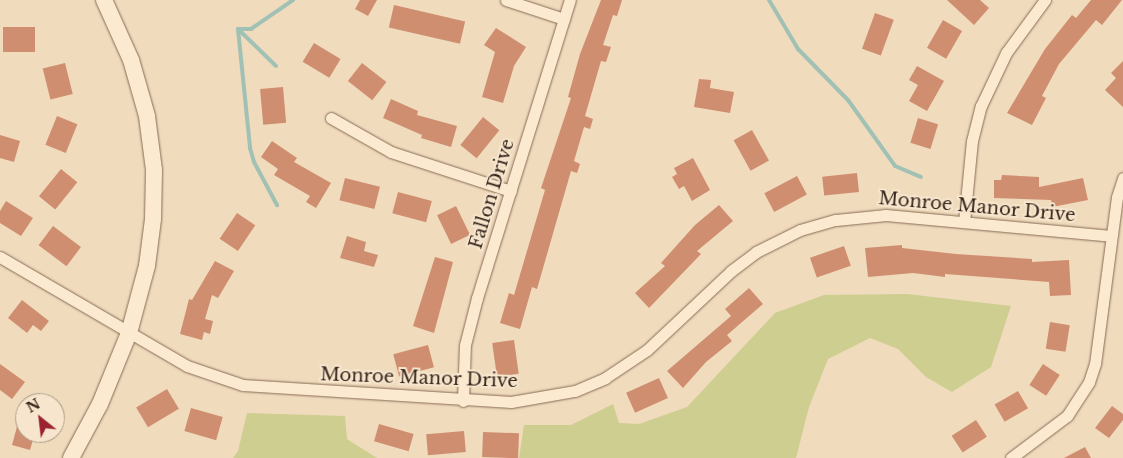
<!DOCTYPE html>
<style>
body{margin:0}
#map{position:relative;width:1123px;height:458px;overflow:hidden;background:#f0dbbd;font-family:"Libre Baskerville",serif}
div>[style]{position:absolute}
.green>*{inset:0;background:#cece90}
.stream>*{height:4px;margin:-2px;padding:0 2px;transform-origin:2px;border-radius:2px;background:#a1c1b4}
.building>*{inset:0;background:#d08e70;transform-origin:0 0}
.roads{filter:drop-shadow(0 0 1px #886b55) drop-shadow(0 0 1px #886b55)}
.minor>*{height:11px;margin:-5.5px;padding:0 5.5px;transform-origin:5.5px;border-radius:5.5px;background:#fbe9d0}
.secondary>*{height:16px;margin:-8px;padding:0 8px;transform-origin:8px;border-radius:8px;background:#fbe9d0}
span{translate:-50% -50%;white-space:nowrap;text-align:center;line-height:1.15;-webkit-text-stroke:4px #f7e6cd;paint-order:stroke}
.street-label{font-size:18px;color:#37251b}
.north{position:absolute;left:15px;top:393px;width:50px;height:50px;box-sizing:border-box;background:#f7e6cd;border:1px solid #aa9986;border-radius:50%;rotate:331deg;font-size:14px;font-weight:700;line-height:20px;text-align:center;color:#37251b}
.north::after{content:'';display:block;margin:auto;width:18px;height:22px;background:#9b2230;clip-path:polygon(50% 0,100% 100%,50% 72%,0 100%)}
</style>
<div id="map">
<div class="green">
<div style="clip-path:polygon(907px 294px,1011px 306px,991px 367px,952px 392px,926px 377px,898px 349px,870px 338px,828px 359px,809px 407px,796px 458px,519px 458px,524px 425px,571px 425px,613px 404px,619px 423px,639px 424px,687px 407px,775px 313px,824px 295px)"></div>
<div style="clip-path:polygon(247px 413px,345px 416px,347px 439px,377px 458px,233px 458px,238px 451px)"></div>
</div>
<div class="stream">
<div style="left:769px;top:0;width:57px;rotate:59.4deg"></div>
<div style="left:798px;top:49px;width:71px;rotate:45.6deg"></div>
<div style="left:848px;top:100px;width:81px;rotate:54.5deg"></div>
<div style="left:895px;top:166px;width:28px;rotate:23deg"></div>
<div style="left:238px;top:29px;width:120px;rotate:84.2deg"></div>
<div style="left:250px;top:148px;width:15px;rotate:74deg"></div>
<div style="left:254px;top:162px;width:49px;rotate:61.9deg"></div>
<div style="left:238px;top:29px;width:13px"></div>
<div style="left:251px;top:29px;width:51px;rotate:-34.6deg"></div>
<div style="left:238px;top:29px;width:53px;rotate:44.2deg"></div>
</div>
<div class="building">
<div style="clip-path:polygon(360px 0,377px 0,368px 16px,355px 9px)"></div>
<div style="clip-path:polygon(601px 0,622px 0,617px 16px,613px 15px,603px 45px,611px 47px,606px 62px,601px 61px,585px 116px,593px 119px,590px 129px,584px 127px,574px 161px,580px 164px,577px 173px,571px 171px,537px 289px,532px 287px,520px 329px,500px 323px,509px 293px,514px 295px,545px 190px,541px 188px,571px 98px,568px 97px,580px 54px)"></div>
<div style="clip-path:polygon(947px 0,980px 0,989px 8px,974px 25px)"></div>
<div style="clip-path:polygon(1091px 0,1122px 0,1102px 25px,1096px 20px,1059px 64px,1042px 96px,1046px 98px,1032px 125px,1007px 113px,1045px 49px,1072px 15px,1076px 18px)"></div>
<div style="left:394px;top:5px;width:73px;height:23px;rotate:13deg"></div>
<div style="left:875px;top:13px;width:20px;height:38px;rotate:20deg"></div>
<div style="left:943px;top:20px;width:22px;height:32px;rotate:30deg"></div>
<div style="left:3px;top:27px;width:32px;height:25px"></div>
<div style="clip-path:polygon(496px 28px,526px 47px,514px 66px,503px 103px,482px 97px,495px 52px,484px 45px)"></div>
<div style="left:314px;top:43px;width:31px;height:22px;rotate:31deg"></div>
<div style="clip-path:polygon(1123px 61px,1123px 107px,1105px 90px,1116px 78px,1111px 73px)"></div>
<div style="left:65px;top:63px;width:32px;height:23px;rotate:76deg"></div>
<div style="left:362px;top:63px;width:31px;height:23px;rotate:38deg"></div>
<div style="clip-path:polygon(917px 66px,944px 81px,927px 111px,909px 101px,918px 85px,909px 80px)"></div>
<div style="clip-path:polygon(699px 79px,711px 80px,710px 88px,734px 92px,730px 113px,694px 107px)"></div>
<div style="left:283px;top:87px;width:36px;height:23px;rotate:85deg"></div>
<div style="clip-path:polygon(391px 99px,418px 111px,417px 115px,457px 126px,451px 147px,421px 138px,422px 135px,383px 118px)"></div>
<div style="left:57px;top:116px;width:22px;height:31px;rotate:22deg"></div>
<div style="left:483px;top:117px;width:21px;height:36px;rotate:39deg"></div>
<div style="left:918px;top:118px;width:21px;height:26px;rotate:17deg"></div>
<div style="left:752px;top:130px;width:35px;height:21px;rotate:61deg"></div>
<div style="clip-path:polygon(0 135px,20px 141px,14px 162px,0 158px)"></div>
<div style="clip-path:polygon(272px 141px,297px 158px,294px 162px,331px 183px,316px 208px,306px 202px,310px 196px,274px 175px,278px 169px,261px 157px)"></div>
<div style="clip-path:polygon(693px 158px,710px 190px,692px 201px,684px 186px,679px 189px,672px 177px,677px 174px,674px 168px)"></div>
<div style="left:61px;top:169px;width:21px;height:35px;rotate:39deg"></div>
<div style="left:857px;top:173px;width:19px;height:35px;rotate:84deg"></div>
<div style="clip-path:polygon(1002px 175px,1039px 177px,1039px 187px,1083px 178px,1088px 200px,1052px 207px,1051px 200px,994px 198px,994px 180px,1001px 180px)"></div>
<div style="left:797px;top:176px;width:21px;height:37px;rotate:62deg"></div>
<div style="left:345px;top:178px;width:36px;height:23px;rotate:14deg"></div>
<div style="left:398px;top:192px;width:35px;height:22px;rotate:15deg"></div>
<div style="clip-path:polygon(6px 201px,33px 218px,21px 236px,0 223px,0 211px)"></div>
<div style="clip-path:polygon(719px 205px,733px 221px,697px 251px,701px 254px,649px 308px,635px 293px,665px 266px,661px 263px,695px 225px)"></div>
<div style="left:456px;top:206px;width:32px;height:21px;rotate:64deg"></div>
<div style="left:237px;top:213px;width:22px;height:31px;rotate:34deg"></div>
<div style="left:53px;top:226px;width:35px;height:24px;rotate:37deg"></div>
<div style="clip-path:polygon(347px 236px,366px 242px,364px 251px,378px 255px,374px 267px,340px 258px)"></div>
<div style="clip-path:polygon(902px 245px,902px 248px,956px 254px,1032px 259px,1032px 262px,1069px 260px,1071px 295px,1050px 296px,1049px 282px,945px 274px,945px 277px,913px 273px,868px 277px,865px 248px)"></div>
<div style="left:844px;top:246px;width:21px;height:36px;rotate:71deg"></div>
<div style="clip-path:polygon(435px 257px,453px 262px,434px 333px,413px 326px)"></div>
<div style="clip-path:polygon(215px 261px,234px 271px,218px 298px,212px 295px,205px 319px,213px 321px,210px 334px,204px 332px,202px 340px,180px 334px,189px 299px,192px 300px)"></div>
<div style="clip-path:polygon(749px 288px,763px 304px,727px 335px,732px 341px,706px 362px,683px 388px,667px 371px,731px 316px,725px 309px)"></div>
<div style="clip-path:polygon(22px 300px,49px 321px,41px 331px,33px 325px,27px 333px,8px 318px)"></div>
<div style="left:1050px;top:322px;width:20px;height:27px;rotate:9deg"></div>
<div style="left:514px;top:340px;width:34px;height:22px;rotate:82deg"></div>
<div style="left:428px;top:345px;width:23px;height:36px;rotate:75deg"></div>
<div style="clip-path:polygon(0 364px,25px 382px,12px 399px,0 390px)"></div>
<div style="left:1043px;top:364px;width:20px;height:25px;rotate:33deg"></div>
<div style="left:659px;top:378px;width:22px;height:36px;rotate:66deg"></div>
<div style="left:167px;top:389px;width:23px;height:36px;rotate:59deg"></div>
<div style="left:1018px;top:391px;width:20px;height:27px;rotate:60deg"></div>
<div style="clip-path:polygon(1112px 406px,1123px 414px,1123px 420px,1109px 438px,1095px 428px)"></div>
<div style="clip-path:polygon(22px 408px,25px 409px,25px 433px,35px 433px,30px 450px,12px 445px)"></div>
<div style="left:191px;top:408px;width:33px;height:24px;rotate:16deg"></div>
<div style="left:976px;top:420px;width:20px;height:29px;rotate:57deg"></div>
<div style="left:379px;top:424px;width:36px;height:18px;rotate:16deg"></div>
<div style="left:464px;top:431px;width:21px;height:38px;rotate:85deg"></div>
<div style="left:483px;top:432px;width:36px;height:25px;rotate:2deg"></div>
<div style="clip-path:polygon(1085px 447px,1091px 458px,1064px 458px)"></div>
</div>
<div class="roads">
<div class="minor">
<div style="left:506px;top:0;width:61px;rotate:18.1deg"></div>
<div style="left:331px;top:118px;width:69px;rotate:29.5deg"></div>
<div style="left:391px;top:152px;width:126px;rotate:18deg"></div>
<div style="left:964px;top:222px;width:81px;rotate:-84.4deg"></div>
<div style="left:972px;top:141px;width:36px;rotate:-76deg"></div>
<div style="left:981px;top:106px;width:59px;rotate:-64.7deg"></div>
<div style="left:1006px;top:53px;width:66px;rotate:-53.7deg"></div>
<div style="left:0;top:257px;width:216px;rotate:30.2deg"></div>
<div style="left:187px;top:366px;width:59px;rotate:18.7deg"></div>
<div style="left:243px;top:385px;width:269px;rotate:3.6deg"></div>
<div style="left:511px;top:402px;width:65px;rotate:-9.8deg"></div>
<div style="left:575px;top:391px;width:33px;rotate:-23deg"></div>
<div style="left:605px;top:378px;width:50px;rotate:-33.7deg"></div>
<div style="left:647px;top:350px;width:115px;rotate:-43.2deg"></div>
<div style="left:731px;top:271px;width:31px;rotate:-37deg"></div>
<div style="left:756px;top:252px;width:49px;rotate:-26.6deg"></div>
<div style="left:800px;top:230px;width:37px;rotate:-16deg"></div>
<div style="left:836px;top:220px;width:50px;rotate:-5.7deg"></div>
<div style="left:886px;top:215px;width:226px;rotate:5.3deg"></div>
<div style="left:463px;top:401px;width:56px;rotate:-88deg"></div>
<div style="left:465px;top:345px;width:49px;rotate:-75.7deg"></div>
<div style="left:477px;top:298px;width:312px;rotate:-72.7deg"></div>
<div style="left:1011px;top:458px;width:70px;rotate:-36.9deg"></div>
<div style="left:1067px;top:416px;width:40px;rotate:-57.1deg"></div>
<div style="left:1089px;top:382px;width:19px;rotate:-72deg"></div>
<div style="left:1095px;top:364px;width:168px;rotate:-82.5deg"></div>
<div style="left:1117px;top:197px;width:20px;rotate:-72deg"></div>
</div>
<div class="secondary">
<div style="left:71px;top:458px;width:61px;rotate:-61.8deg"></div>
<div style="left:100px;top:404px;width:77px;rotate:-67.8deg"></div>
<div style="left:129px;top:333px;width:69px;rotate:-75deg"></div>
<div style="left:147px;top:266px;width:47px;rotate:-82.7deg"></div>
<div style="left:153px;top:219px;width:49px;rotate:-88.8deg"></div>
<div style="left:154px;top:170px;width:54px;rotate:-97.4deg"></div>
<div style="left:147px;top:116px;width:58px;rotate:-105.9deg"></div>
<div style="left:131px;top:60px;width:66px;rotate:-114.2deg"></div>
</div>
</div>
<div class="street-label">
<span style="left:492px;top:194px;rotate:-73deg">Fallon Drive</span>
<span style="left:977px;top:207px;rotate:5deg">Monroe Manor Drive</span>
<span style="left:419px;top:378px;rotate:2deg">Monroe Manor Drive</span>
</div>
<div class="north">N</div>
</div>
